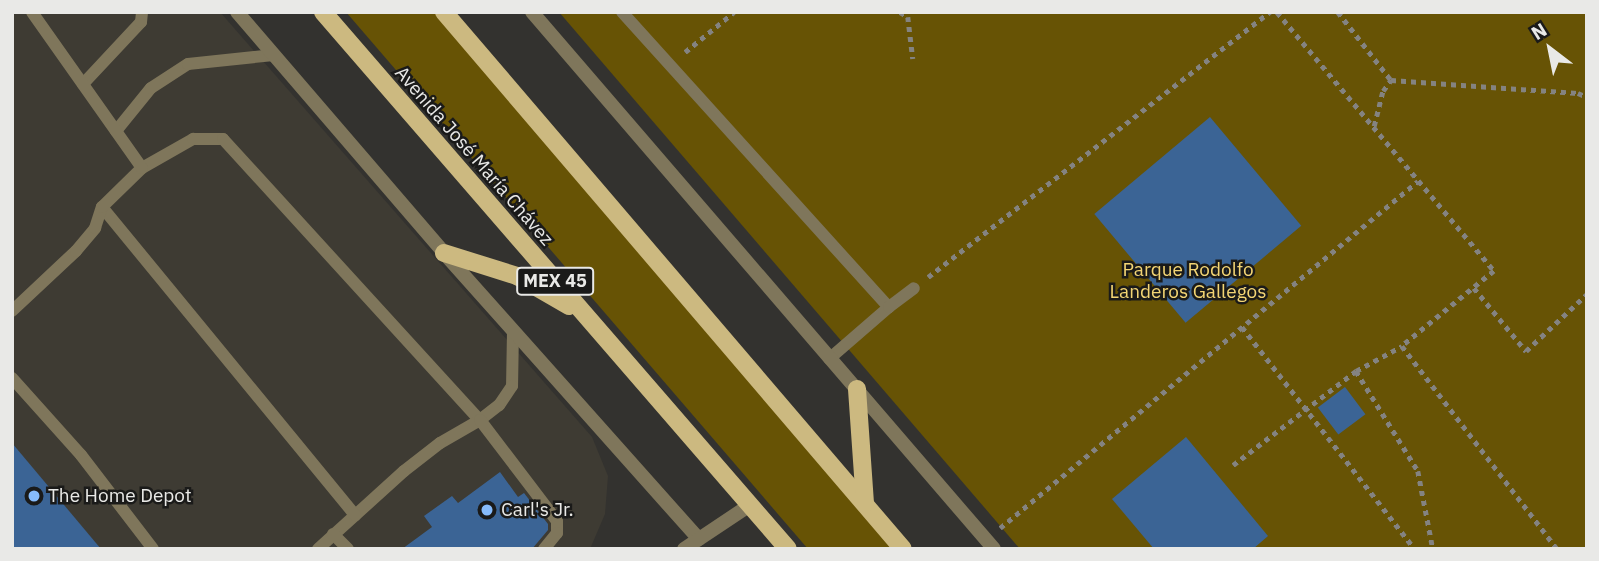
<!DOCTYPE html>
<meta charset="utf-8">
<style>
body{margin:0}
#map{position:relative;width:1599px;height:561px;overflow:hidden;background:#33322f;font-family:"IBM Plex Sans",sans-serif}
div>[style]{position:absolute}
.built>*{inset:0;background:#3e3b33}
.green>*{inset:0;background:#675305}
.building>*{inset:0;background:#3b6495;transform-origin:0 0}
.path>*{height:4.5px;margin-top:-2.25px;transform-origin:0;background:repeating-linear-gradient(90deg,#848381 0 5px,transparent 0 10px)}
.service>*{height:12px;margin:-6px;padding:0 6px;transform-origin:6px;border-radius:6px;background:#7f765b}
.minor>*{height:14px;margin:-7px;padding:0 7px;transform-origin:7px;border-radius:7px;background:#7f765b}
.tertiary>*{height:14px;margin:-7px;padding:0 7px;transform-origin:7px;border-radius:7px;background:#7f765b}
.primary>*{height:18px;margin:-9px;padding:0 9px;transform-origin:9px;border-radius:9px;background:#ccb980}
.dots>*{width:19px;height:19px;translate:-50% -50%;box-sizing:border-box;border:4px solid #1a1a19;border-radius:50%}
span{translate:-50% -50%;white-space:nowrap;text-align:center;line-height:1.15;-webkit-text-stroke:5px #1a1a19;paint-order:stroke}
.shield-label span{padding:2px 5px;background:#1a1a19;border:2px solid;border-radius:5px;-webkit-text-stroke-width:0}
.shield-label{font-size:18px;color:#e9e9e7;font-weight:700}
.street-label{font-size:19px;color:#e9e9e7}
.park-label{font-size:19px;color:#f3d574}
.poi-label{font-size:19px;color:#e9e9e7}
.left{translate:0 -50%;text-align:left}
.frame{position:absolute;inset:0;border:14px solid #e9e9e7;pointer-events:none}
.north{position:absolute;left:1515px;top:14px;width:70px;height:70px;-webkit-text-stroke:5px #1a1a19;paint-order:stroke;rotate:328deg;font-size:19px;font-weight:700;line-height:28px;text-align:center;color:#e9e9e7}
.north::after{content:'';display:block;margin:auto;width:24px;height:32px;background:#e9e9e7;clip-path:polygon(50% 0,100% 100%,50% 72%,0 100%)}
</style>
<div id="map">
<div class="built">
<div style="clip-path:polygon(12px 12px,220px 12px,592px 437px,608px 476px,605px 514px,590px 549px,12px 549px)"></div>
</div>
<div class="green">
<div style="clip-path:polygon(346px 12px,438px 12px,902px 549px,808px 549px)"></div>
<div style="clip-path:polygon(559px 12px,1587px 12px,1587px 549px,1020px 549px)"></div>
</div>
<div class="building">
<div style="left:1210px;top:117px;width:142px;height:151px;rotate:50deg"></div>
<div style="left:1345px;top:387px;width:34px;height:34px;rotate:53deg"></div>
<div style="clip-path:polygon(1186px 437px,1268px 536px,1253px 549px,1154px 549px,1112px 499px)"></div>
<div style="clip-path:polygon(12px 443px,101px 549px,12px 549px)"></div>
<div style="clip-path:polygon(500px 472px,518px 497px,524px 493px,548px 524px,548px 530px,532px 549px,402px 549px,432px 527px,424px 516px,452px 496px,458px 503px)"></div>
</div>
<div class="path">
<div style="left:900px;top:12px;width:9px;rotate:32deg"></div>
<div style="left:908px;top:17px;width:42px;rotate:83.2deg"></div>
<div style="left:1277px;top:12px;width:338px;rotate:50deg"></div>
<div style="left:1494px;top:271px;width:119px;rotate:140.8deg"></div>
<div style="left:1402px;top:346px;width:255px;rotate:52.6deg"></div>
<div style="left:1338px;top:12px;width:86px;rotate:52.1deg"></div>
<div style="left:685px;top:52px;width:63px;rotate:-39.2deg"></div>
<div style="left:1374px;top:126px;width:36px;rotate:-76deg"></div>
<div style="left:1383px;top:91px;width:14px;rotate:-54deg"></div>
<div style="left:1391px;top:80px;width:187px;rotate:4deg"></div>
<div style="left:1578px;top:93px;width:10px;rotate:24deg"></div>
<div style="left:928px;top:277px;width:433px;rotate:-37.8deg"></div>
<div style="left:1474px;top:288px;width:82px;rotate:50.5deg"></div>
<div style="left:1526px;top:351px;width:83px;rotate:-43.1deg"></div>
<div style="left:1242px;top:327px;width:281px;rotate:52.1deg"></div>
<div style="left:1356px;top:371px;width:118px;rotate:58.2deg"></div>
<div style="left:1418px;top:471px;width:79px;rotate:79.1deg"></div>
<div style="left:1233px;top:465px;width:155px;rotate:-37.4deg"></div>
<div style="left:1356px;top:371px;width:52px;rotate:-28.5deg"></div>
<div style="left:1000px;top:528px;width:543px;rotate:-39.7deg"></div>
</div>
<div class="service">
<div style="left:622px;top:12px;width:398px;rotate:47.9deg"></div>
<div style="left:889px;top:307px;width:79px;rotate:139.1deg"></div>
<div style="left:83px;top:84px;width:85px;rotate:-46.9deg"></div>
<div style="left:141px;top:22px;width:10px;rotate:-84deg"></div>
<div style="left:116px;top:131px;width:55px;rotate:-50.9deg"></div>
<div style="left:151px;top:88px;width:44px;rotate:-33deg"></div>
<div style="left:188px;top:64px;width:86px;rotate:-6deg"></div>
<div style="left:142px;top:168px;width:59px;rotate:-29.6deg"></div>
<div style="left:193px;top:139px;width:30px"></div>
<div style="left:223px;top:139px;width:381px;rotate:47.6deg"></div>
<div style="left:480px;top:420px;width:46px;rotate:150.1deg"></div>
<div style="left:440px;top:443px;width:46px;rotate:142.1deg"></div>
<div style="left:404px;top:471px;width:116px;rotate:137.8deg"></div>
<div style="left:102px;top:207px;width:399px;rotate:50.6deg"></div>
<div style="left:889px;top:307px;width:31px;rotate:-37deg"></div>
<div style="left:12px;top:311px;width:88px;rotate:-43.2deg"></div>
<div style="left:76px;top:251px;width:30px;rotate:-50deg"></div>
<div style="left:95px;top:228px;width:22px;rotate:-72deg"></div>
<div style="left:102px;top:207px;width:56px;rotate:-44.3deg"></div>
<div style="left:142px;top:168px;width:191px;rotate:-125.2deg"></div>
<div style="left:513px;top:331px;width:55px;rotate:91deg"></div>
<div style="left:512px;top:386px;width:23px;rotate:124deg"></div>
<div style="left:499px;top:405px;width:24px;rotate:142deg"></div>
<div style="left:480px;top:420px;width:127px;rotate:52.7deg"></div>
<div style="left:557px;top:521px;width:12px;rotate:90deg"></div>
<div style="left:557px;top:533px;width:21px;rotate:129deg"></div>
<div style="left:12px;top:378px;width:103px;rotate:48.1deg"></div>
<div style="left:81px;top:455px;width:118px;rotate:52.5deg"></div>
<div style="left:333px;top:534px;width:21px;rotate:45deg"></div>
</div>
<div class="minor">
<div style="left:237px;top:12px;width:318px;rotate:49.3deg"></div>
<div style="left:444px;top:253px;width:383px;rotate:48.3deg"></div>
<div style="left:684px;top:549px;width:79px;rotate:-33.7deg"></div>
</div>
<div class="tertiary">
<div style="left:532px;top:12px;width:708px;rotate:49.29deg"></div>
</div>
<div class="primary">
<div style="left:323px;top:12px;width:710px;rotate:49.11deg"></div>
<div style="left:444px;top:12px;width:706px;rotate:49.48deg"></div>
<div style="left:444px;top:253px;width:77px;rotate:17.5deg"></div>
<div style="left:517px;top:276px;width:60px;rotate:30deg"></div>
<div style="left:857px;top:389px;width:115px;rotate:86deg"></div>
</div>
<div class="dots">
<div style="left:34px;top:496px;background:#86bbfb"></div>
<div style="left:487px;top:510px;background:#86bbfb"></div>
</div>
<div class="shield-label">
<span style="left:555px;top:281px">MEX 45</span>
</div>
<div class="street-label">
<span style="left:474px;top:156px;rotate:49deg">Avenida José María Chávez</span>
</div>
<div class="park-label">
<span style="left:1188px;top:281px">Parque Rodolfo<br>Landeros Gallegos</span>
</div>
<div class="poi-label">
<span class="left" style="left:48px;top:496px">The Home Depot</span>
<span class="left" style="left:501px;top:510px">Carl's Jr.</span>
</div>
<div class="frame"></div>
<div class="north">N</div>
</div>
